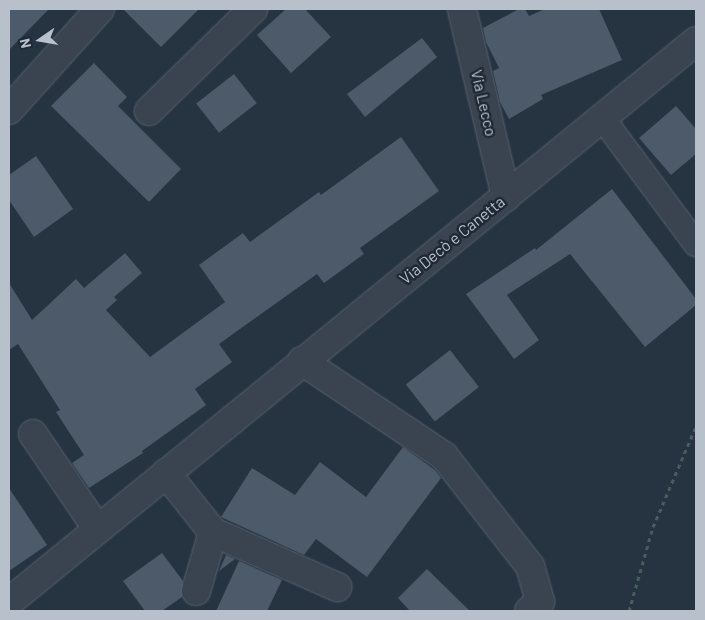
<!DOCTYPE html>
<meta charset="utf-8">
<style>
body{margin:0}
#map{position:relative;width:705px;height:620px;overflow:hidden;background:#263341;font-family:Barlow,sans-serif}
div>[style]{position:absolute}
.building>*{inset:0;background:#4c5a69;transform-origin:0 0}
.path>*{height:3px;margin-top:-1.5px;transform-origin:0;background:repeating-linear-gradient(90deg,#465d5e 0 4px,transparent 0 8px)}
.roads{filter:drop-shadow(0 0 1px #58626e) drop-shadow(0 0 1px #58626e)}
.pedestrian>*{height:24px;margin:-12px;padding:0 12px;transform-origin:12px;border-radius:12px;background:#3a4450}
.minor>*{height:28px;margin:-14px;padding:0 14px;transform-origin:14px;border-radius:14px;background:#3a4450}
span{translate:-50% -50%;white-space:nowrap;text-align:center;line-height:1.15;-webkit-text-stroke:5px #1f2936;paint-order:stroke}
.street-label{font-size:16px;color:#b7c0cb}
.frame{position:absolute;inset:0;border:10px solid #b7c0cb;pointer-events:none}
.north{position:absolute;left:15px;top:15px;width:50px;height:50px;-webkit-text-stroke:4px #1f2936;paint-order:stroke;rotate:257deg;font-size:14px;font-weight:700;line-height:20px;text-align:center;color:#b7c0cb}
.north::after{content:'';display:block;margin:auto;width:18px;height:22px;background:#b7c0cb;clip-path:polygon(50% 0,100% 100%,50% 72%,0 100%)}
</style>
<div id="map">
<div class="building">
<div style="clip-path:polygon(9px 9px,49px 9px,9px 50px)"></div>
<div style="clip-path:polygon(123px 9px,199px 9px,161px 47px)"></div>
<div style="clip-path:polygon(286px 9px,305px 9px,331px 37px,291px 73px,257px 35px)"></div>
<div style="clip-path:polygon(519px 9px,525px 9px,529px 16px,545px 9px,599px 9px,622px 60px,541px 95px,543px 99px,509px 119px,500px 102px,493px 71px,499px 68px,486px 42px,483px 28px)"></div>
<div style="clip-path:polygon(422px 38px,437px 57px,365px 117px,347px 94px)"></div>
<div style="clip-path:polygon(94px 63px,127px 97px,118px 106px,181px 169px,149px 202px,51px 106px)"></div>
<div style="left:234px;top:74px;width:37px;height:48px;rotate:52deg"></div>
<div style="clip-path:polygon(676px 106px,696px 129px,696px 154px,671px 175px,639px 138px)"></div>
<div style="clip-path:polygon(401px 137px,439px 191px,360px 248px,364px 254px,324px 283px,317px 274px,219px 344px,232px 362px,195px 389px,206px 405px,142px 451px,143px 453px,89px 488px,72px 463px,84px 455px,56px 412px,60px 410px,18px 344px,9px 350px,9px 283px,32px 320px,76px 279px,84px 288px,125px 253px,142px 273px,114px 297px,117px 300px,106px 310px,150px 357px,225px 302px,199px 265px,243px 233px,250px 242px,319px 192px,321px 195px)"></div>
<div style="clip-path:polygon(36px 156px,73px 209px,34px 237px,9px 200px,9px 175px)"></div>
<div style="clip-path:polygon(612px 189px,696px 299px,696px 305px,645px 347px,570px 254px,507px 295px,539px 340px,514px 359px,466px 294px,535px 248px,536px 250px)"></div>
<div style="left:450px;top:350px;width:47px;height:56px;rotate:52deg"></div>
<div style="clip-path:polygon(403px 447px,435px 470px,441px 478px,367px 577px,316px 539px,304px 555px,221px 517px,252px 468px,295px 495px,320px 462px,366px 497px)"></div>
<div style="clip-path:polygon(9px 488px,47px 545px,9px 571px)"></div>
<div style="clip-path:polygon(162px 553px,183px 581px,182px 597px,162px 611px,145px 611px,123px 581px)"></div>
<div style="clip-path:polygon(226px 555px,235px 559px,219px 571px)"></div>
<div style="clip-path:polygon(239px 561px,282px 580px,267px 611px,216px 611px)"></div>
<div style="clip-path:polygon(427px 569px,470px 611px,410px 611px,398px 598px)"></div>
</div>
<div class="path">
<div style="left:629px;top:611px;width:87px;rotate:-74.1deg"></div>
<div style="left:653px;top:527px;width:110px;rotate:-66.9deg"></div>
</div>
<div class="roads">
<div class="pedestrian">
<div style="left:609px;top:127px;width:146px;rotate:53.4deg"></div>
</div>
<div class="minor">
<div style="left:462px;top:9px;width:193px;rotate:76.8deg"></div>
<div style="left:9px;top:110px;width:136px;rotate:-48deg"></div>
<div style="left:149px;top:111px;width:146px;rotate:-44.4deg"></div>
<div style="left:302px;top:361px;width:171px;rotate:33.8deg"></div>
<div style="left:444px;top:456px;width:140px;rotate:52deg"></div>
<div style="left:530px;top:566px;width:37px;rotate:74deg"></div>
<div style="left:540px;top:602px;width:14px;rotate:141deg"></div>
<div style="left:33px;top:434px;width:114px;rotate:55.8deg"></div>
<div style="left:166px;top:473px;width:75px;rotate:51.5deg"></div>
<div style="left:213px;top:532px;width:136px;rotate:23.9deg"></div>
<div style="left:196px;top:591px;width:61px;rotate:-73.9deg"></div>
<div style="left:9px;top:602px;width:887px;rotate:-39.23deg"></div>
</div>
</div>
<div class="street-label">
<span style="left:484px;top:103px;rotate:77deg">Via Lecco</span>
<span style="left:452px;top:240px;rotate:-39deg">Via Decò e Canetta</span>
</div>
<div class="frame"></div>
<div class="north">N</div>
</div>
